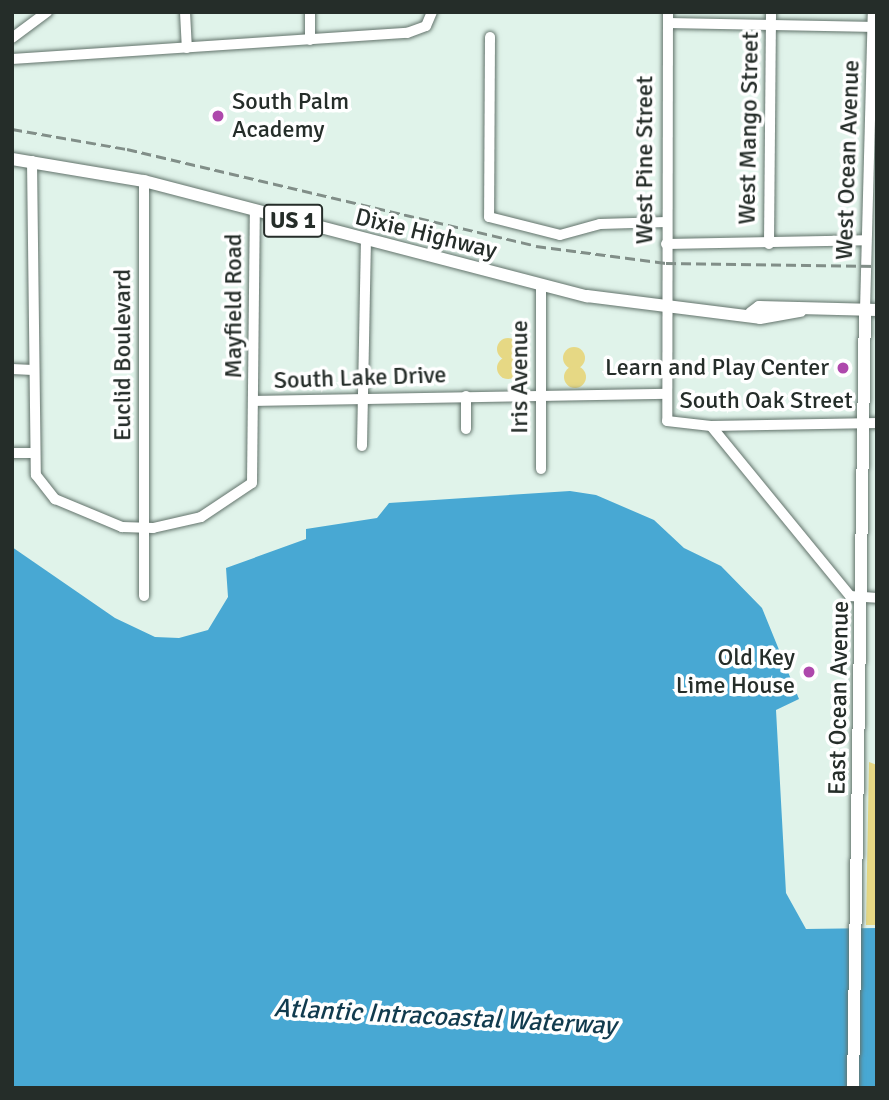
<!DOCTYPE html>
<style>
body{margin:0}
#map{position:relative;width:889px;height:1100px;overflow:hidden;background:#e0f3ea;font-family:Signika,sans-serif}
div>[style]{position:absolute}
.green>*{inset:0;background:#e6d884}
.round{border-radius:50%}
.water>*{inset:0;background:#48a8d3}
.roads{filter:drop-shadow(0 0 2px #62736b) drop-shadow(0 0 2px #62736b)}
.minor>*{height:10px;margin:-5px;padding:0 5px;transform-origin:5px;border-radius:5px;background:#fff}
.major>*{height:12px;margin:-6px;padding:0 6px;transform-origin:6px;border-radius:6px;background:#fff}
.rail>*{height:2.5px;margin-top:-1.25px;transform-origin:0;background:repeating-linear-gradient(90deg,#818e88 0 10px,transparent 0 15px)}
.dots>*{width:19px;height:19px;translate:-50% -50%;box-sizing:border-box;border:4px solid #fff;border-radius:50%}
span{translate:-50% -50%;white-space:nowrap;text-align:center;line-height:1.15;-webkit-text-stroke:7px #fff;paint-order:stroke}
.shield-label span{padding:2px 5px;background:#fff;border:2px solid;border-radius:5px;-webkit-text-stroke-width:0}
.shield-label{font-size:23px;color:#252d29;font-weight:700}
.poi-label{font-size:24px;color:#252d29}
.left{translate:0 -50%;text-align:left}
.right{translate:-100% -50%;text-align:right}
.street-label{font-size:24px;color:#252d29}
.water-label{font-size:26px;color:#113b4e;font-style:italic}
.frame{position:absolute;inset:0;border:14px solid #252d29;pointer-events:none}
</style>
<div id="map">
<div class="green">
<div class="round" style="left:497px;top:338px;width:22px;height:22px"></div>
<div class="round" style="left:563px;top:347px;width:22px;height:22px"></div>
<div class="round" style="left:497px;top:357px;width:22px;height:22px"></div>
<div class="round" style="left:564px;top:366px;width:22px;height:22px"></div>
<div style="clip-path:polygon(869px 762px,877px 765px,877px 925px,866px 925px)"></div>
</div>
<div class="water">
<div style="clip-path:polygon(570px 491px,596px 495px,654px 520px,684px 548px,721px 566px,762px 608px,799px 699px,776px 710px,786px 893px,806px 929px,877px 928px,877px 1088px,12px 1088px,12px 547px,115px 618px,155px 637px,179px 638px,208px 630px,228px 597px,226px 568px,306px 539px,306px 529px,377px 518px,389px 503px)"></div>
</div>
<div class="roads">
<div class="minor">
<div style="left:185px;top:12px;width:36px;rotate:87deg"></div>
<div style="left:310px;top:12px;width:28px;rotate:90deg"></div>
<div style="left:668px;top:12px;width:409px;rotate:90.1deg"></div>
<div style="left:667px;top:421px;width:44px;rotate:6.5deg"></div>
<div style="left:711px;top:426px;width:166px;rotate:-1deg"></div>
<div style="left:668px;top:23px;width:209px;rotate:1.1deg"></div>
<div style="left:490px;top:37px;width:180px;rotate:90.3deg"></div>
<div style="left:489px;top:217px;width:73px;rotate:14.2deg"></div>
<div style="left:560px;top:235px;width:41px;rotate:-15.4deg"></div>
<div style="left:600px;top:224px;width:66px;rotate:-1.7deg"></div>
<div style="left:12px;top:38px;width:44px;rotate:-36.6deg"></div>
<div style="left:12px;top:59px;width:396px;rotate:-3.8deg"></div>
<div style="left:407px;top:33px;width:20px;rotate:-20deg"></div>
<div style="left:426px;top:26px;width:15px;rotate:-67deg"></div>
<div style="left:32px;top:161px;width:314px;rotate:89.3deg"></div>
<div style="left:36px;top:475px;width:31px;rotate:52deg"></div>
<div style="left:55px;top:499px;width:73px;rotate:22.7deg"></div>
<div style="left:122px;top:527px;width:31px;rotate:2deg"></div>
<div style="left:153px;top:528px;width:49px;rotate:-12.9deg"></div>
<div style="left:201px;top:517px;width:61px;rotate:-33.7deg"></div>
<div style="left:252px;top:483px;width:272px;rotate:-89.4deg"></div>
<div style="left:144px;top:181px;width:415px;rotate:90deg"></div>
<div style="left:666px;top:244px;width:200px;rotate:-1.1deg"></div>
<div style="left:769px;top:244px;width:232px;rotate:-89.5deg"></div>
<div style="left:541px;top:285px;width:184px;rotate:90deg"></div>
<div style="left:865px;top:310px;width:298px;rotate:-88.5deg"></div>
<div style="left:12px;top:369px;width:21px;rotate:3deg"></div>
<div style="left:256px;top:401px;width:408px;rotate:-1deg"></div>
<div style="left:711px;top:426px;width:220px;rotate:50.7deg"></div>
<div style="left:850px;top:596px;width:27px;rotate:4deg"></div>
<div style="left:466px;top:429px;width:33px;rotate:-90deg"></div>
<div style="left:362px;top:446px;width:206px;rotate:-88.9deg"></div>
<div style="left:12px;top:453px;width:23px"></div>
</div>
<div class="major">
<div style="left:12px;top:159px;width:134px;rotate:9.5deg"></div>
<div style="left:144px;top:181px;width:458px;rotate:14.6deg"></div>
<div style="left:587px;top:296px;width:174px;rotate:7.2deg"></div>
<div style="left:760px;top:318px;width:41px;rotate:-9.9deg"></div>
<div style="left:751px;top:313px;width:10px;rotate:-37deg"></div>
<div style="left:759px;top:307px;width:118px;rotate:1.5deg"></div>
<div style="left:853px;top:1088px;width:778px;rotate:-89.12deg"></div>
</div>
</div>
<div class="rail">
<div style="left:12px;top:129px;width:117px;rotate:9.9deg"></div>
<div style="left:127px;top:149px;width:420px;rotate:13.3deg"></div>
<div style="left:536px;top:246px;width:131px;rotate:7.5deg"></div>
<div style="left:666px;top:263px;width:211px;rotate:0.8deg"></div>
</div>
<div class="dots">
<div style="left:218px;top:116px;background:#ae48ac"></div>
<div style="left:843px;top:368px;background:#ae48ac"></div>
<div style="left:809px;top:672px;background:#ae48ac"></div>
</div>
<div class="shield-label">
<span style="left:293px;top:221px">US 1</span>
</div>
<div class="poi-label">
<span class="left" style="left:232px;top:116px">South Palm<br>Academy</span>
<span class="right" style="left:829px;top:368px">Learn and Play Center</span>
<span class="right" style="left:795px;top:672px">Old Key<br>Lime House</span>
</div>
<div class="street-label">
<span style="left:749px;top:128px;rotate:-89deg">West Mango Street</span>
<span style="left:645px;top:160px;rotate:-90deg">West Pine Street</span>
<span style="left:848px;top:160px;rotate:-88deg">West Ocean Avenue</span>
<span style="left:426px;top:234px;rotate:14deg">Dixie Highway</span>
<span style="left:234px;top:306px;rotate:-90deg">Mayfield Road</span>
<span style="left:123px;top:355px;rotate:-90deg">Euclid Boulevard</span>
<span style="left:520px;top:377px;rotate:-90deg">Iris Avenue</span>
<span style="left:360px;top:378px;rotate:-2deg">South Lake Drive</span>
<span style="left:766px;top:401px">South Oak Street</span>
<span style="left:839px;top:698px;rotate:-89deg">East Ocean Avenue</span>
</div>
<div class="water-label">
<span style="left:445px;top:1018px;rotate:3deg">Atlantic Intracoastal Waterway</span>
</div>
<div class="frame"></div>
</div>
